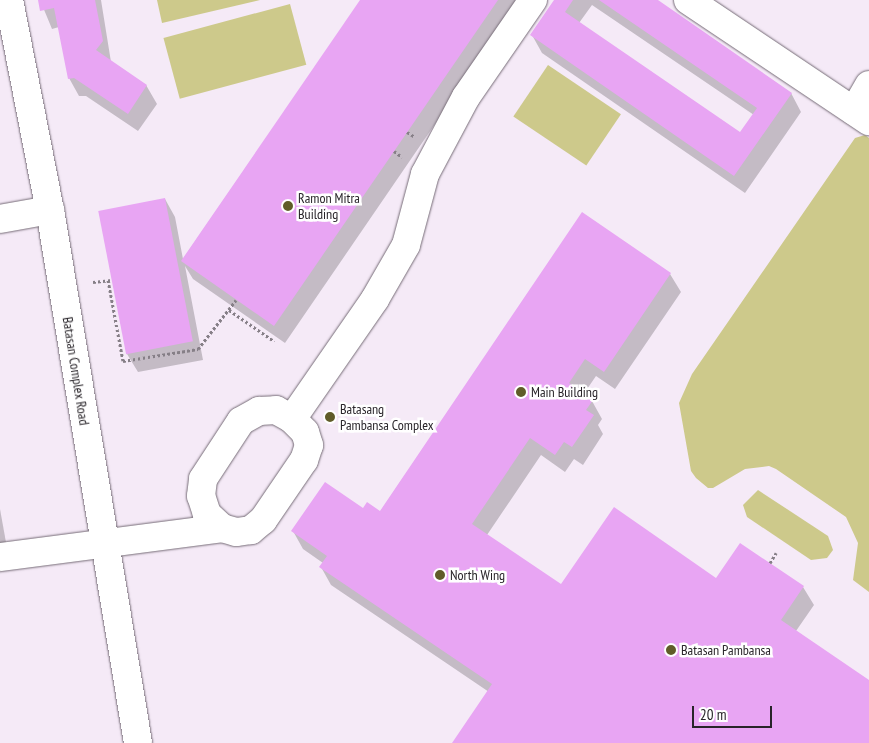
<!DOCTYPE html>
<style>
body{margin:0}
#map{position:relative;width:869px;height:743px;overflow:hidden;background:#f5eaf7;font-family:"PT Sans Narrow",sans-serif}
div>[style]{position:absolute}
.green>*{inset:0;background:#cdc98b;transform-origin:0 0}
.shadow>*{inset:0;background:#0003}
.building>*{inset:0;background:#e8a5f3;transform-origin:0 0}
.path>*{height:3px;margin-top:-1.5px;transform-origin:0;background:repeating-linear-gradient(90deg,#867f87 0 2.5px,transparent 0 5px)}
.roads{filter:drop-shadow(0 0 1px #766c77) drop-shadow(0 0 1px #766c77)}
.minor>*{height:28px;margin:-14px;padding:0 14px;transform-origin:14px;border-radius:14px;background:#fff}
.dots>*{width:14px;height:14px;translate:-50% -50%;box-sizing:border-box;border:2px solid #fff;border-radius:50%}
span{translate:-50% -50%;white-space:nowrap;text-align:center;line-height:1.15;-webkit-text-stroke:5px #fff;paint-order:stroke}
.poi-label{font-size:14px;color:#282429}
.left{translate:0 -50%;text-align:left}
.street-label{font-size:14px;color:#282429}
.scale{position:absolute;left:692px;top:706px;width:80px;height:22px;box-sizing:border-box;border:2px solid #282429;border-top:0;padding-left:6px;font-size:15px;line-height:18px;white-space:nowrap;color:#282429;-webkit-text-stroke:4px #fff;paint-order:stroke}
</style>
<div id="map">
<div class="green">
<div style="clip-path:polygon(157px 0,260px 0,162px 23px)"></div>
<div style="left:290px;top:4px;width:63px;height:131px;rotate:75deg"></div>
<div style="left:548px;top:65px;width:88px;height:62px;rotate:34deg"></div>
<div style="clip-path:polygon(865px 135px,869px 138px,869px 592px,853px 580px,858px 543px,846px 517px,776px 469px,769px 466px,745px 469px,713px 488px,708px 488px,696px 478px,691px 471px,679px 403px,692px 374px,855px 138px)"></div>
<div style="clip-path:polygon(758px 490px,828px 536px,833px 550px,827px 558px,811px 560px,747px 517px,743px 505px)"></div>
</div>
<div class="shadow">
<div style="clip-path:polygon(40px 0,101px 0,111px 62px,146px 85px,157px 104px,138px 131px,86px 96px,79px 96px,69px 78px,59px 27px,52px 29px)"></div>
<div style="clip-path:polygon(361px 0,520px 0,285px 343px,193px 279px,185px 266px,203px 360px,138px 372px,127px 354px,165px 199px,175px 217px,183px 259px)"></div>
<div style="clip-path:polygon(evenodd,556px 0,656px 0,791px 93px,801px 112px,745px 193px,542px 53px,532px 35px,556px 0,592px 5px,754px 115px,741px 134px,579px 23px,592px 5px)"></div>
<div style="clip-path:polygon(582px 214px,670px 274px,681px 292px,615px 389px,596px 376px,583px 395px,592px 401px,602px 419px,598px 425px,603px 434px,583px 465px,574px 459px,565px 472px,541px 455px,487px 535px,561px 586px,716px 579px,803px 587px,814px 605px,796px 631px,869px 682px,869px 743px,454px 743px,489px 692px,331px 585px,321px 567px,323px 563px,303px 549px,293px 531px,363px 510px,380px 512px)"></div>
<div style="clip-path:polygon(0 509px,7px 548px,0 549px)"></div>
</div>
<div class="building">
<div style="clip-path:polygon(38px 0,95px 0,103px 41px,96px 50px,147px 85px,128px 114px,74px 78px,68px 79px,54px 8px,40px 11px)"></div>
<div style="clip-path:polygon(360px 0,498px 0,274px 326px,181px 261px)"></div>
<div style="clip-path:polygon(554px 0,573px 0,565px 12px,740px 132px,757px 108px,599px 0,658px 0,792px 93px,734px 176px,530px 35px)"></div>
<div style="left:165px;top:198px;width:146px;height:68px;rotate:79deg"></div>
<div style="clip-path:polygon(582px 212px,671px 273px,604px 372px,585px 359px,569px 383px,593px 400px,586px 410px,594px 415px,572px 447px,564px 442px,555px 455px,530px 438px,472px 524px,561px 584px,614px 507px,716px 578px,740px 543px,804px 586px,781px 620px,869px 680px,869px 743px,452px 743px,492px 684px,319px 567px,327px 556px,291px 531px,325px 482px,363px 508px,367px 502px,380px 511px)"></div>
</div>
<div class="path">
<div style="left:407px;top:132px;width:9px;rotate:32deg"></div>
<div style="left:394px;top:151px;width:10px;rotate:37deg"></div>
<div style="left:108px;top:280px;width:82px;rotate:79.5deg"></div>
<div style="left:123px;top:361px;width:76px;rotate:-9.1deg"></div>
<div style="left:198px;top:349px;width:62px;rotate:-52.2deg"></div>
<div style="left:93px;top:282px;width:19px;rotate:-6deg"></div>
<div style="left:229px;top:310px;width:55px;rotate:34.6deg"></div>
<div style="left:770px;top:563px;width:12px;rotate:-59deg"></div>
</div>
<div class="roads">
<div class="minor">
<div style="left:9px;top:0;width:214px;rotate:79deg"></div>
<div style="left:50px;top:210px;width:540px;rotate:80.62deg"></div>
<div style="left:688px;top:0;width:218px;rotate:33.8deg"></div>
<div style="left:854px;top:111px;width:30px;rotate:-60deg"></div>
<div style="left:0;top:219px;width:51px;rotate:-10.2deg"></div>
<div style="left:276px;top:410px;width:18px;rotate:29deg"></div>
<div style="left:292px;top:419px;width:18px;rotate:45deg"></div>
<div style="left:305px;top:432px;width:14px;rotate:73deg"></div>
<div style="left:309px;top:445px;width:16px;rotate:108deg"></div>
<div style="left:304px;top:460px;width:73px;rotate:124.3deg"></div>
<div style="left:263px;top:520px;width:16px;rotate:140deg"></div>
<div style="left:251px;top:530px;width:15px;rotate:172deg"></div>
<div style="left:236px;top:532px;width:15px;rotate:-164deg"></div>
<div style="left:222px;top:528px;width:21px;rotate:-137deg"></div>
<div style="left:207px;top:514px;width:19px;rotate:-108deg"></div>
<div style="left:201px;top:496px;width:17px;rotate:-83deg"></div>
<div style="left:203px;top:479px;width:69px;rotate:-56.8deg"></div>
<div style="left:241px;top:421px;width:21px;rotate:-29deg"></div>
<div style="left:259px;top:411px;width:17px;rotate:-3deg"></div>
<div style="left:292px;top:419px;width:146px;rotate:-55.3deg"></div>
<div style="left:375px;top:299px;width:62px;rotate:-60.1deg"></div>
<div style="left:406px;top:245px;width:73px;rotate:-75deg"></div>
<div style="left:425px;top:174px;width:87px;rotate:-62deg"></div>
<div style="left:466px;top:97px;width:118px;rotate:-55.4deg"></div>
<div style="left:0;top:557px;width:224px;rotate:-7.4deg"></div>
</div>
</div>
<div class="dots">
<div style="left:288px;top:206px;background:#605c29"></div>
<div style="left:521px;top:392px;background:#605c29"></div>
<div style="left:330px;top:417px;background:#605c29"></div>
<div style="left:440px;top:575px;background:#605c29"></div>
<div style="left:671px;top:650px;background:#605c29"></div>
</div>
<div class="poi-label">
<span class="left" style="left:298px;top:206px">Ramon Mitra<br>Building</span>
<span class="left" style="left:531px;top:392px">Main Building</span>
<span class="left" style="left:340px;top:417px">Batasang<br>Pambansa Complex</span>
<span class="left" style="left:450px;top:575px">North Wing</span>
<span class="left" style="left:681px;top:650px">Batasan Pambansa</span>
</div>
<div class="street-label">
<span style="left:76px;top:371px;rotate:81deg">Batasan Complex Road</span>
</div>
<div class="scale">20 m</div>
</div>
